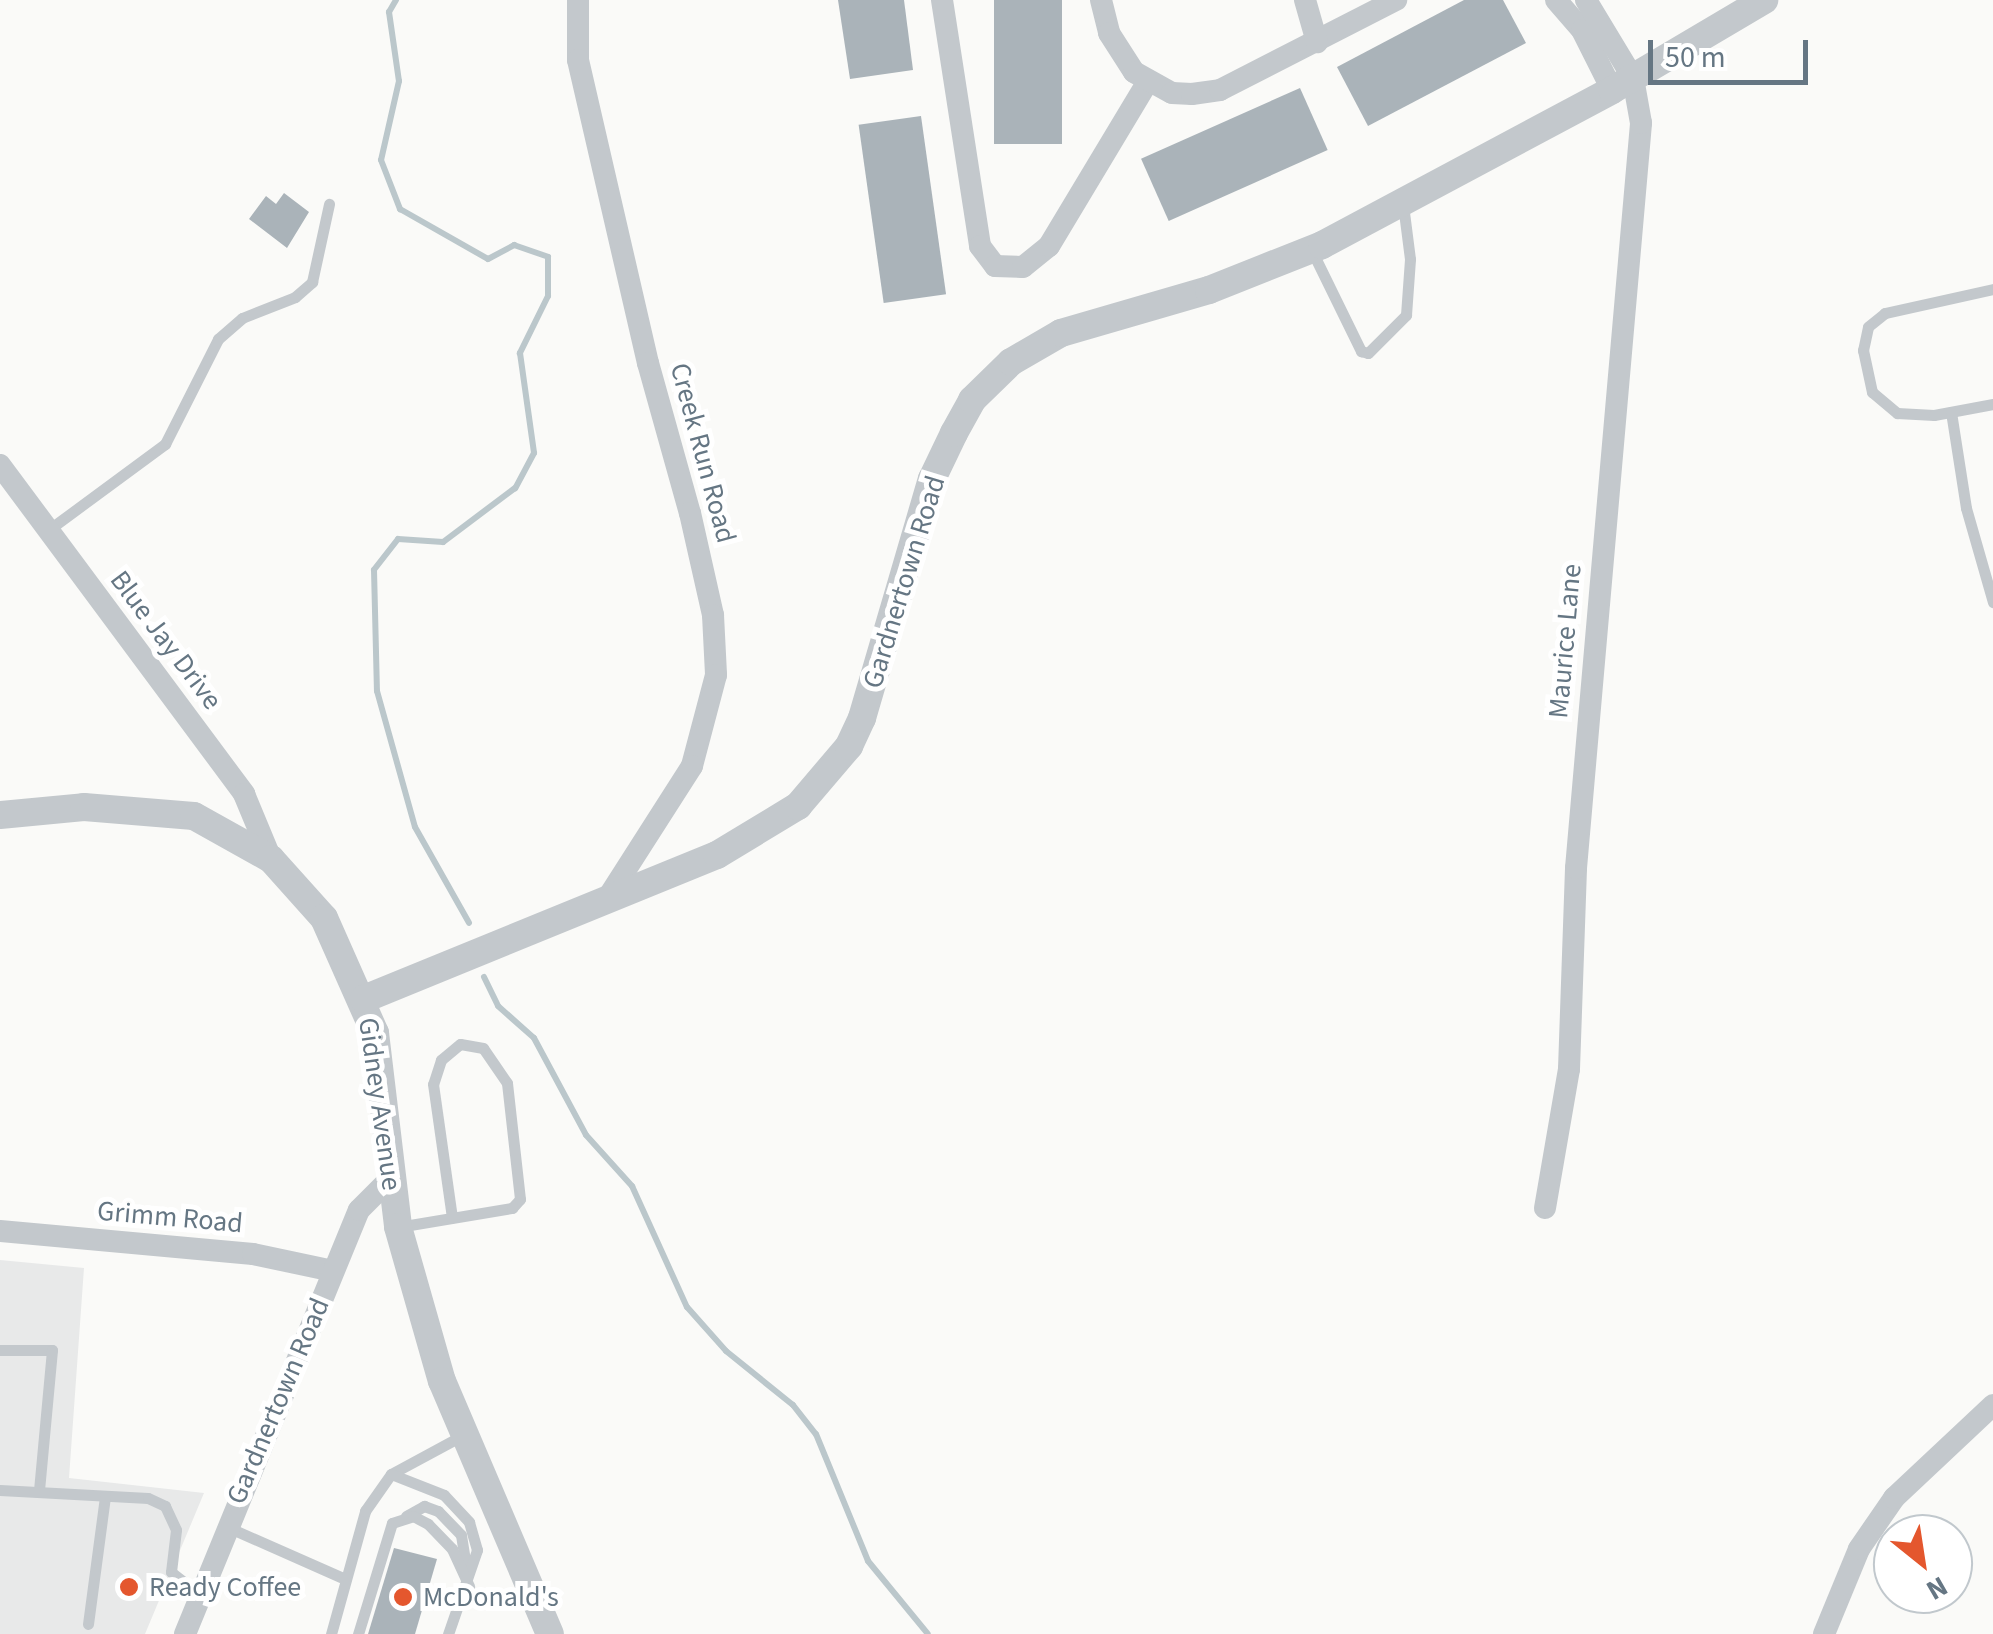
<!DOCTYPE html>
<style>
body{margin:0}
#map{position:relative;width:1993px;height:1634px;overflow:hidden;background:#fafaf8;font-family:"Source Sans 3",sans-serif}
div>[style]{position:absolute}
.built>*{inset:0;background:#e8e9e9}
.stream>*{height:6px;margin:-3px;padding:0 3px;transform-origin:3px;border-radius:3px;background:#bbc7cb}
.building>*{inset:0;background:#aab3b9;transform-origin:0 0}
.service>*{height:11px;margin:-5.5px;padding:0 5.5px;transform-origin:5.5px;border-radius:5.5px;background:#c3c8cc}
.minor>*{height:22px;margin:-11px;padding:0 11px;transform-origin:11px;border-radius:11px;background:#c3c8cc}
.tertiary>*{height:28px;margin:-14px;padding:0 14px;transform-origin:14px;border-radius:14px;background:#c3c8cc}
.dots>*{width:28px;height:28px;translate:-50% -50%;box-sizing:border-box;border:5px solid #fff;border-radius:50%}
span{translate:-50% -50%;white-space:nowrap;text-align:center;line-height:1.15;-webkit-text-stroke:10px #fff;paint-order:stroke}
.street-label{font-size:28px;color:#657683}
.poi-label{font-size:28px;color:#657683}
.left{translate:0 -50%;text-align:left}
.north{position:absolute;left:1873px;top:1514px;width:100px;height:100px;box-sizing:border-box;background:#fff;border:2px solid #c1c8cd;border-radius:50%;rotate:150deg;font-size:28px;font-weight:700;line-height:40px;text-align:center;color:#657683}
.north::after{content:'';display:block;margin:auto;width:35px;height:45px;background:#e4572e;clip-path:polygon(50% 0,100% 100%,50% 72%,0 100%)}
.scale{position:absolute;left:1648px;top:40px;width:160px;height:45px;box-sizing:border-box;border:5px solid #657683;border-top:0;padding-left:12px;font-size:30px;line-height:35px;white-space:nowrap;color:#657683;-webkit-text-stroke:8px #fff;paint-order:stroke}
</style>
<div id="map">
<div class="built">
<div style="clip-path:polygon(0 1260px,84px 1268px,69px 1478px,204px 1493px,145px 1634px,0 1634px)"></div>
</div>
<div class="stream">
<div style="left:396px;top:0;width:14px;rotate:120deg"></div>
<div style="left:389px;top:12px;width:70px;rotate:81.8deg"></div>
<div style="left:399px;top:81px;width:81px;rotate:102.8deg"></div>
<div style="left:381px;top:160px;width:53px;rotate:68.8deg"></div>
<div style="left:400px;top:209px;width:101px;rotate:29.6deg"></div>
<div style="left:488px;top:259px;width:30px;rotate:-28deg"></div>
<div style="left:514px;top:245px;width:36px;rotate:19deg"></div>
<div style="left:548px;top:257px;width:39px;rotate:90deg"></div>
<div style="left:548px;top:296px;width:64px;rotate:116.2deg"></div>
<div style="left:520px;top:353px;width:101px;rotate:82deg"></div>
<div style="left:534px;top:453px;width:40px;rotate:118deg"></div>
<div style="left:515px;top:488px;width:90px;rotate:143.1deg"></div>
<div style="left:443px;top:542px;width:45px;rotate:-176.2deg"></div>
<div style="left:398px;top:539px;width:39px;rotate:128deg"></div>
<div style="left:374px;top:570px;width:121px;rotate:88.6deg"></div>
<div style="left:377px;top:691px;width:141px;rotate:74.4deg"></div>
<div style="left:415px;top:827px;width:110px;rotate:60.6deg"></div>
<div style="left:484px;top:977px;width:32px;rotate:64deg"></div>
<div style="left:498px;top:1006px;width:48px;rotate:41.6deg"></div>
<div style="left:534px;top:1038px;width:110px;rotate:61.8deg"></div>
<div style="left:586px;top:1135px;width:69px;rotate:48deg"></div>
<div style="left:632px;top:1186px;width:133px;rotate:65.6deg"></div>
<div style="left:687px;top:1307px;width:59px;rotate:48.4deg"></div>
<div style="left:726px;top:1351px;width:86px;rotate:38.9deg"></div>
<div style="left:793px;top:1405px;width:37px;rotate:52deg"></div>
<div style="left:816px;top:1434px;width:137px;rotate:67.7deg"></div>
<div style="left:868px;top:1561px;width:94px;rotate:50.6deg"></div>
</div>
<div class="building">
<div style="clip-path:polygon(838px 0,904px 0,913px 70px,850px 79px)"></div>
<div style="left:994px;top:0;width:68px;height:144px"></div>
<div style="clip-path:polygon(1464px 0,1503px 0,1526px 43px,1368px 126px,1337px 67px)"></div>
<div style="left:1300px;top:88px;width:68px;height:174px;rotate:66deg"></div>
<div style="left:921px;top:116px;width:180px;height:63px;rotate:82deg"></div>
<div style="clip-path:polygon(284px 193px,309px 212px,287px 248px,249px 219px,266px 196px,276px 204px)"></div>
<div style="clip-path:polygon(394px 1548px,437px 1559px,415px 1634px,368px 1634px)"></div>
</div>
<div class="service">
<div style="left:1311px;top:249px;width:114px;rotate:63.9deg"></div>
<div style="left:1361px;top:351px;width:7px;rotate:16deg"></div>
<div style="left:1368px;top:353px;width:54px;rotate:-45deg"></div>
<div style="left:1406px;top:315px;width:56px;rotate:-85.9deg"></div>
<div style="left:1410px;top:259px;width:55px;rotate:-97.3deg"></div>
<div style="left:1993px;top:289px;width:111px;rotate:167.5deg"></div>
<div style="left:1885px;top:313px;width:22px;rotate:141deg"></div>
<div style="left:1868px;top:327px;width:24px;rotate:102deg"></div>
<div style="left:1863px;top:350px;width:43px;rotate:77.9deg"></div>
<div style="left:1872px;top:392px;width:33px;rotate:40deg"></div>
<div style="left:1897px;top:413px;width:37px;rotate:3deg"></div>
<div style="left:1934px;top:415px;width:60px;rotate:-10.6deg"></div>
<div style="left:1951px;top:412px;width:97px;rotate:81.1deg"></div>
<div style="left:1966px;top:508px;width:98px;rotate:74deg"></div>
<div style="left:47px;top:531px;width:147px;rotate:-36.4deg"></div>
<div style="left:165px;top:444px;width:118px;rotate:-63.2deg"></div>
<div style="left:218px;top:339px;width:32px;rotate:-41deg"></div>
<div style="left:242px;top:318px;width:57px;rotate:-21.6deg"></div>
<div style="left:295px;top:297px;width:23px;rotate:-41deg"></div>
<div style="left:312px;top:282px;width:80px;rotate:-77.7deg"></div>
<div style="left:398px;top:1227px;width:116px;rotate:-9.5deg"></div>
<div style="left:512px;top:1208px;width:12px;rotate:-48deg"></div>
<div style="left:520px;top:1199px;width:117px;rotate:-96.4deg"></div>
<div style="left:507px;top:1083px;width:42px;rotate:-124.4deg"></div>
<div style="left:483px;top:1048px;width:23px;rotate:-170deg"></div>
<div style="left:460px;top:1044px;width:25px;rotate:140deg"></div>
<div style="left:441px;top:1060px;width:25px;rotate:108deg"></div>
<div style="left:433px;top:1084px;width:135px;rotate:81.9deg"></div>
<div style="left:0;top:1350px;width:52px"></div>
<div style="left:52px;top:1350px;width:142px;rotate:95.3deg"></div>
<div style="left:391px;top:1474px;width:84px;rotate:-28.4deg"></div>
<div style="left:0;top:1490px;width:148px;rotate:3.1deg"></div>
<div style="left:148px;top:1498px;width:19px;rotate:25deg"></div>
<div style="left:165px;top:1506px;width:26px;rotate:65deg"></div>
<div style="left:176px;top:1530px;width:42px;rotate:96.8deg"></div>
<div style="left:171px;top:1572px;width:36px;rotate:38deg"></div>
<div style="left:406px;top:1516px;width:21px;rotate:-29deg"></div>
<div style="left:424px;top:1506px;width:15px;rotate:20deg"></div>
<div style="left:438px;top:1511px;width:33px;rotate:46deg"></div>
<div style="left:461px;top:1535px;width:32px;rotate:81deg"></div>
<div style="left:225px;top:1526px;width:131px;rotate:23.8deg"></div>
<div style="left:88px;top:1624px;width:129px;rotate:-82.4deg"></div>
<div style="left:331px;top:1634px;width:128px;rotate:-74.5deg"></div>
<div style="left:365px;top:1511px;width:45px;rotate:-54.9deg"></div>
<div style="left:391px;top:1474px;width:57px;rotate:21.6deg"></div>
<div style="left:444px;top:1495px;width:37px;rotate:47deg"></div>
<div style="left:469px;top:1522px;width:29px;rotate:74deg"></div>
<div style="left:477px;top:1550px;width:89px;rotate:109deg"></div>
<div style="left:358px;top:1634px;width:116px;rotate:-73deg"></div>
<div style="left:392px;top:1523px;width:22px;rotate:-18deg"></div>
<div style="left:413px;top:1516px;width:17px;rotate:28deg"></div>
<div style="left:428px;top:1524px;width:35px;rotate:46deg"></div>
<div style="left:452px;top:1549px;width:41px;rotate:65.3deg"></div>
</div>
<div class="minor">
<div style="left:578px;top:0;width:60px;rotate:90deg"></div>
<div style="left:578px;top:60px;width:311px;rotate:77deg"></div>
<div style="left:648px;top:363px;width:156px;rotate:74.4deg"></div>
<div style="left:690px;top:513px;width:105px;rotate:77.3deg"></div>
<div style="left:713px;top:615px;width:60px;rotate:87.1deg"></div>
<div style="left:716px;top:675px;width:94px;rotate:104.8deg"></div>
<div style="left:692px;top:766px;width:158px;rotate:122.6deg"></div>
<div style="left:942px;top:0;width:249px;rotate:81.2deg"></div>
<div style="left:980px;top:246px;width:25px;rotate:53deg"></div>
<div style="left:995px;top:266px;width:28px;rotate:2deg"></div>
<div style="left:1023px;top:267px;width:33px;rotate:-39deg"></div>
<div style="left:1049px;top:246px;width:190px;rotate:-59deg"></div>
<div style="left:1101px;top:0;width:34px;rotate:76deg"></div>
<div style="left:1109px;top:33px;width:46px;rotate:57.3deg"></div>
<div style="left:1134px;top:72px;width:43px;rotate:28.9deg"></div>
<div style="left:1172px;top:93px;width:20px;rotate:3deg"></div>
<div style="left:1192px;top:94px;width:28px;rotate:-8deg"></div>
<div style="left:1220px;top:90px;width:198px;rotate:-27.1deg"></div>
<div style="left:1305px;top:0;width:44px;rotate:74.1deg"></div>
<div style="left:1556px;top:0;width:40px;rotate:49deg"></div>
<div style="left:1582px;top:30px;width:67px;rotate:63.4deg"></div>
<div style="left:0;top:465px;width:410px;rotate:53.4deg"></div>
<div style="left:244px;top:794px;width:70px;rotate:67.4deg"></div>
<div style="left:1545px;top:1208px;width:141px;rotate:-80.2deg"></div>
<div style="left:1569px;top:1069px;width:201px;rotate:-88deg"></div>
<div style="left:1576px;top:868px;width:748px;rotate:-85.01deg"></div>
<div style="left:1641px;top:123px;width:46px;rotate:-100.1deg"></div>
<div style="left:1633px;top:78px;width:91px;rotate:-121.1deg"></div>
<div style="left:0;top:1231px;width:254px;rotate:5.2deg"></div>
<div style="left:253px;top:1254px;width:82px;rotate:12deg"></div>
<div style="left:185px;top:1634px;width:458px;rotate:-67.7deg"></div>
<div style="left:359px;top:1210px;width:42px;rotate:-45deg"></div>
<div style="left:1824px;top:1634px;width:92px;rotate:-67.6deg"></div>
<div style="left:1859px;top:1549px;width:62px;rotate:-55.5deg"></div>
<div style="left:1894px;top:1498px;width:136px;rotate:-43.2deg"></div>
</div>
<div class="tertiary">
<div style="left:0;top:815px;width:84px;rotate:-5.4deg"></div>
<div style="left:84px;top:807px;width:110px;rotate:4.7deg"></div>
<div style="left:194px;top:816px;width:88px;rotate:29.2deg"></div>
<div style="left:271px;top:859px;width:79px;rotate:48.1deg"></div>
<div style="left:324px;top:918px;width:126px;rotate:66.1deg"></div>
<div style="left:375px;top:1033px;width:195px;rotate:83.2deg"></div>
<div style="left:398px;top:1227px;width:160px;rotate:74.1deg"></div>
<div style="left:442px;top:1381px;width:275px;rotate:66.9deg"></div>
<div style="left:364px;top:999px;width:381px;rotate:-22.2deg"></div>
<div style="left:717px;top:855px;width:95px;rotate:-31.2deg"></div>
<div style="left:798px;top:806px;width:79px;rotate:-49.6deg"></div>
<div style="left:849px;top:746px;width:31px;rotate:-65deg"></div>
<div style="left:862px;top:718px;width:249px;rotate:-73.7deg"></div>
<div style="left:932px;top:479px;width:51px;rotate:-64.4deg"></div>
<div style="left:954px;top:433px;width:38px;rotate:-61deg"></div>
<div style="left:972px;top:400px;width:54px;rotate:-44.3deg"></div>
<div style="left:1011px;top:362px;width:58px;rotate:-30.1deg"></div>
<div style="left:1061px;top:333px;width:154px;rotate:-16.2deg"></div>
<div style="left:1209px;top:290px;width:122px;rotate:-21.7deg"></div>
<div style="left:1322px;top:245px;width:329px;rotate:-28.1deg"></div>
<div style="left:1612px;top:90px;width:177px;rotate:-30.6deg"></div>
</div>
<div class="dots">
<div style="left:129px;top:1587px;background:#e4572e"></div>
<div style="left:403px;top:1597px;background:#e4572e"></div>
</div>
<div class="street-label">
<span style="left:703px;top:453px;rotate:75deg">Creek Run Road</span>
<span style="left:904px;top:582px;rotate:-73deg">Gardnertown Road</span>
<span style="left:166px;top:640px;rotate:53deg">Blue Jay Drive</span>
<span style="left:1565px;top:641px;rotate:-85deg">Maurice Lane</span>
<span style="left:380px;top:1104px;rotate:82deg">Gidney Avenue</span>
<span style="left:170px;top:1217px;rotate:5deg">Grimm Road</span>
<span style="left:278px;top:1401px;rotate:-67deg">Gardnertown Road</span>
</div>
<div class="poi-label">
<span class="left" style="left:149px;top:1587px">Ready Coffee</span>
<span class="left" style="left:423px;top:1597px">McDonald's</span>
</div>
<div class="north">N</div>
<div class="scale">50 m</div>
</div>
